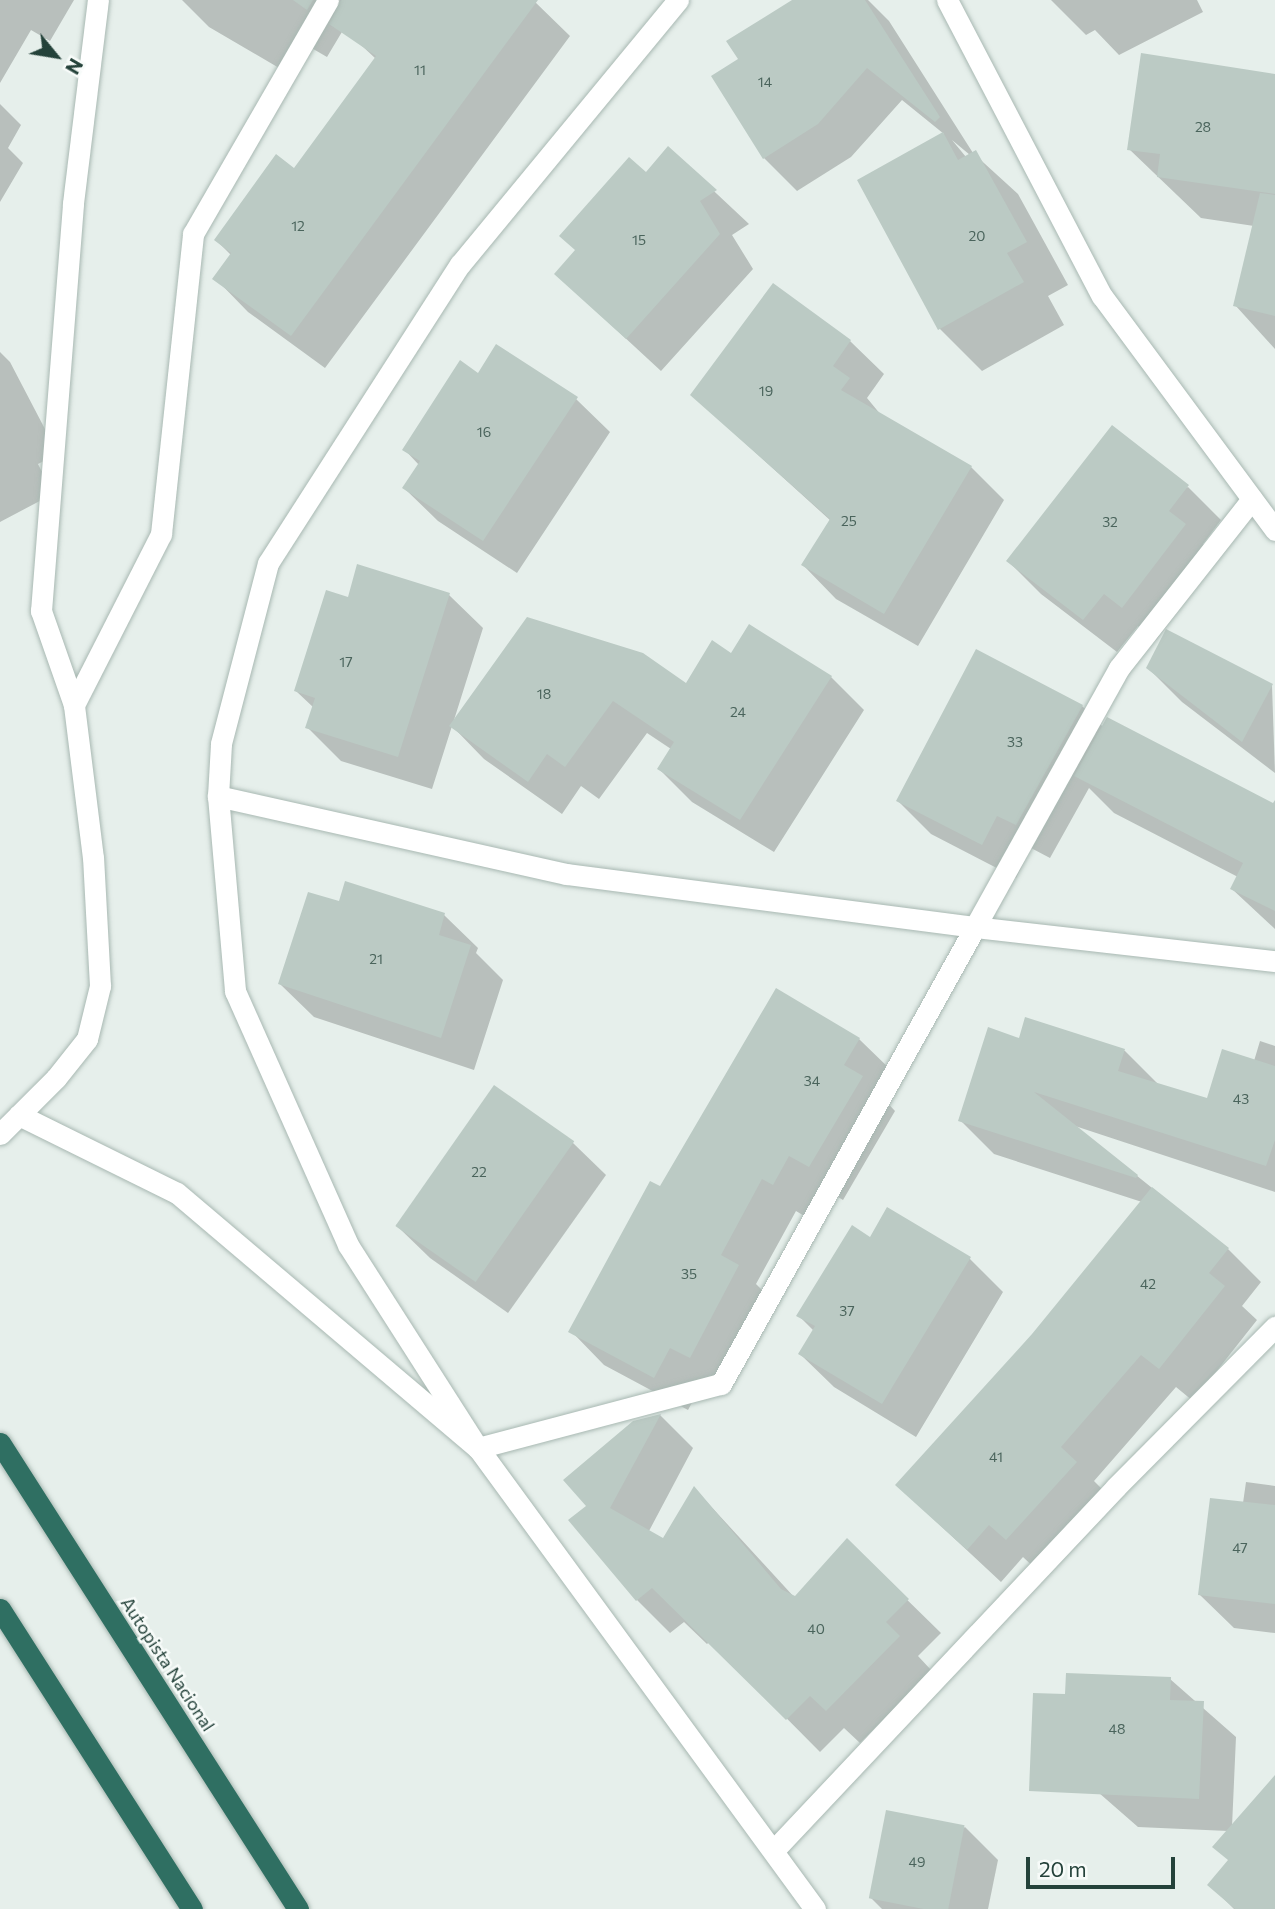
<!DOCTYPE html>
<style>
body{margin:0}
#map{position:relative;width:1275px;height:1909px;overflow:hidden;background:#e6efeb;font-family:Commissioner,sans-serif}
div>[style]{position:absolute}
.shadow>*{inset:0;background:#0003}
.building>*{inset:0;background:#bbcac4;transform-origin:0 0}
.roads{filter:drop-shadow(0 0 2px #a8b8b2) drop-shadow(0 0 2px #a8b8b2)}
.minor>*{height:21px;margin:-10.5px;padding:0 10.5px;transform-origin:10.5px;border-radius:10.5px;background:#fff}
.highway>*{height:21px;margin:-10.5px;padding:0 10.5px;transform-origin:10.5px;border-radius:10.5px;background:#2f6f62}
span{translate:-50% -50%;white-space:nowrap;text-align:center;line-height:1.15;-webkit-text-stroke:5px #f7fbf9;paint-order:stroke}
.number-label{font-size:14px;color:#4a645c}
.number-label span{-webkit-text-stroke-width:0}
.street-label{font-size:18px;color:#24423a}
.north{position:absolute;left:21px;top:21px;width:70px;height:70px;-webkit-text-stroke:5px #f7fbf9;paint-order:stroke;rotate:120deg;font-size:19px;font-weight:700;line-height:28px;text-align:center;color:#24423a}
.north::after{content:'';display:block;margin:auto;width:24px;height:32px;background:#24423a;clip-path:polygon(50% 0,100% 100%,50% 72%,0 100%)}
.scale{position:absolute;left:1026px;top:1857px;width:149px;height:32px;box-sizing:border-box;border:4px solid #24423a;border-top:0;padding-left:9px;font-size:21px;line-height:24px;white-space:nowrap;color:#24423a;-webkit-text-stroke:5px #f7fbf9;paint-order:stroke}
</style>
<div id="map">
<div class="shadow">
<div style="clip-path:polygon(0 0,74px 0,50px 41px,31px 30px,0 83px)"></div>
<div style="clip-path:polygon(182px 0,361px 0,327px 57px,308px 46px,291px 75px,209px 27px)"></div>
<div style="clip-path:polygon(392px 0,533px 0,570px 36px,325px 368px,248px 312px,215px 278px,231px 255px,216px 240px,295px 170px,376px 59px,360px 44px)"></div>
<div style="clip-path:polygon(evenodd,795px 0,868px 0,889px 21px,973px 153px,1018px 194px,1068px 285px,1048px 296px,1064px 325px,982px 371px,940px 329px,944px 134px,902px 100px,851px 157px,797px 191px,764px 158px,741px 59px,795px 0,952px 140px,970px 155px,966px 157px,952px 140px)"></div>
<div style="clip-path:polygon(1051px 0,1197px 0,1203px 12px,1119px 55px,1095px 30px,1086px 35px)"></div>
<div style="clip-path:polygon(1275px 76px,1275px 349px,1235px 305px,1254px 226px,1201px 218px,1129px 149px)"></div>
<div style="clip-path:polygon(0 104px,21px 125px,8px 148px,23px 163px,0 202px)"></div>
<div style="clip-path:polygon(669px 149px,749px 224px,732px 235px,753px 269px,661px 371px,556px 274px)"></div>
<div style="clip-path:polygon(850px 341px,884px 374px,867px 398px,881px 415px,971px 467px,1004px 500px,918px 646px,836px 599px,803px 565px,831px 521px,692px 395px)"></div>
<div style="clip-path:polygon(0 352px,10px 362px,58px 454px,38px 464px,53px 494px,0 522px)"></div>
<div style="clip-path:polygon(478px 375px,576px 399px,610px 432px,517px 573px,438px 521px,404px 488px,419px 465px,404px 449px)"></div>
<div style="clip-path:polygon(1188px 487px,1221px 520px,1203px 544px,1218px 558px,1156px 640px,1138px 626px,1117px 652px,1041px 594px,1008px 561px)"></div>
<div style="clip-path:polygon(449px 595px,483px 628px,454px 720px,687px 686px,732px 655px,831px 677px,864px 710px,774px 852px,692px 802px,659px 769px,671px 749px,647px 733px,599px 799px,581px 786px,562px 814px,484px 759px,452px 726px,432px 789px,341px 761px,307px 727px,314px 708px,296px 691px,349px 599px)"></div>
<div style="clip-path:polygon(976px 652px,1082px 706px,1103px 727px,1275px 806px,1275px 929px,1232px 889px,1238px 877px,1114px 813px,1089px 788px,1050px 858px,1031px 848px,1016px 878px,931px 834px,898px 801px)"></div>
<div style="clip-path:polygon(1148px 668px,1272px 686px,1275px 773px,1182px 702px)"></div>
<div style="clip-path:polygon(340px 903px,444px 915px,478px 948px,476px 953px,503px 980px,474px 1070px,314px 1017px,280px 984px)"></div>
<div style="clip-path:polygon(1026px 1019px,1125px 1051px,1159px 1085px,1208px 1100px,1254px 1061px,1260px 1041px,1275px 1046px,1275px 1192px,1075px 1126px,1228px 1249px,1261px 1282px,1242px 1306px,1257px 1320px,1193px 1401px,1176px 1387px,1094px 1481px,1109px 1496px,1040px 1573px,1023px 1557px,1001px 1582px,897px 1485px,1034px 1335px,1142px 1202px,994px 1154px,960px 1120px,1020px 1040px)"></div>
<div style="clip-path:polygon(859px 1039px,893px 1072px,880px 1095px,895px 1111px,843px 1200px,823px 1188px,806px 1217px,796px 1211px,756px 1284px,772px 1300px,723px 1390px,704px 1380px,688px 1410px,604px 1365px,571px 1331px,661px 1189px)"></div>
<div style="clip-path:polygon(572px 1142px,606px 1175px,508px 1313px,430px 1258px,396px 1225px)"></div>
<div style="clip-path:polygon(888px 1210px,970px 1259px,1003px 1292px,916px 1437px,834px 1387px,800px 1354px,814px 1331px,799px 1316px,871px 1239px)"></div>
<div style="clip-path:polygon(660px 1415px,693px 1448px,649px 1531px,664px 1540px,695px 1489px,795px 1598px,847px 1541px,941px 1633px,918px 1656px,932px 1671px,860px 1743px,844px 1728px,820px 1752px,710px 1641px,707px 1644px,684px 1622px,670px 1633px,637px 1600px,588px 1506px)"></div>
<div style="clip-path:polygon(1246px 1482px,1275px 1486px,1275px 1633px,1234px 1628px,1200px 1595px,1243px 1503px)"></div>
<div style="clip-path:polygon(1170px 1679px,1236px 1737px,1232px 1827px,1275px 1778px,1275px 1909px,1234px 1909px,1210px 1885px,1230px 1862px,1228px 1831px,1138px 1827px,1067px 1765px,1066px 1696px)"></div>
<div style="clip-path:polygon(965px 1827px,998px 1860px,988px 1909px,882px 1909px,870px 1897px)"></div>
</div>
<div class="building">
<div style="clip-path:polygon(293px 0,313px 0,307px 10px)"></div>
<div style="clip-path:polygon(341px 0,538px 0,291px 336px,212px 279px,231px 253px,214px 240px,276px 154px,294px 168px,376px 56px,329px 24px)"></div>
<div style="clip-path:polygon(792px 0,865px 0,940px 117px,935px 122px,867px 68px,818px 124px,763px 159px,711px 76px,738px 59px,726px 41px)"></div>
<div style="clip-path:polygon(1141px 53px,1275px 74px,1275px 194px,1157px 177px,1160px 154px,1127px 150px)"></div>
<div style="clip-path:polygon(943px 132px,958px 160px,976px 150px,1027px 242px,1007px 253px,1024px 282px,938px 330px,857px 180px)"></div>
<div style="clip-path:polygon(668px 146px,717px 190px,700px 201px,720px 234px,626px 339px,554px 274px,575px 250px,559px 236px,629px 157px,646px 172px)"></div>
<div style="clip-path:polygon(1260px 193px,1275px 195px,1275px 316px,1233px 306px)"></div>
<div style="clip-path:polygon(773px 283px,851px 340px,833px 366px,850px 378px,841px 390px,972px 466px,884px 614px,801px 565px,830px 519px,690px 395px)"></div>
<div style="clip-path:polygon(496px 344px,578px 397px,483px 541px,402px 488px,420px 461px,402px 450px,460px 360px,478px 373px)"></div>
<div style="clip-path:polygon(1112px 425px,1189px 485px,1169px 511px,1186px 524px,1122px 608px,1104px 594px,1083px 620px,1006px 561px)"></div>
<div style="clip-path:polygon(357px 564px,450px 593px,398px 757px,305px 728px,315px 698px,294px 691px,326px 590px,348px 597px)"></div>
<div style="clip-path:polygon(527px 617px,643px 653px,686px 683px,712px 640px,731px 653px,749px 624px,832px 676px,740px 820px,657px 769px,674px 742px,613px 701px,565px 767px,547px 754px,528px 782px,449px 726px)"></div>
<div style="clip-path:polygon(1166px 629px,1273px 684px,1242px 742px,1146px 668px)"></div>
<div style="clip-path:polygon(976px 649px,1083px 705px,1016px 825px,997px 816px,982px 845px,896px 801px)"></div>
<div style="clip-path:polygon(1107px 717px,1273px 803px,1275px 800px,1275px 911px,1230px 889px,1243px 863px,1074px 776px)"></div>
<div style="clip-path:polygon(345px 881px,445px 913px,439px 935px,471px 945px,441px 1038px,278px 984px,308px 892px,339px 901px)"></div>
<div style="clip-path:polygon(776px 988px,860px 1038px,844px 1065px,863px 1076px,809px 1167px,789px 1156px,773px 1185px,762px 1179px,721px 1255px,739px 1265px,690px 1358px,670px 1348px,654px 1378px,568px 1332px,650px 1181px,660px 1186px)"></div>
<div style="clip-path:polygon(1025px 1017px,1125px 1049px,1118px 1071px,1207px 1098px,1222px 1049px,1275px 1066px,1275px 1140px,1266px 1166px,1034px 1092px,1138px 1175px,1136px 1178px,958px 1121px,988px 1027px,1019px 1038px)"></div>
<div style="left:494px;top:1085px;width:98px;height:172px;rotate:35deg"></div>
<div style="clip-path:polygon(1152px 1187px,1229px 1248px,1209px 1273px,1225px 1286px,1159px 1369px,1141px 1355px,1061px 1447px,1077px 1462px,1006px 1540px,989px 1525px,967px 1550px,895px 1485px,1032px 1334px)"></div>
<div style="clip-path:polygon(887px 1207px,971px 1257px,882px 1404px,798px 1354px,815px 1326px,796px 1316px,852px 1225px,870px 1237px)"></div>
<div style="clip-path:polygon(661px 1414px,610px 1508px,663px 1538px,694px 1486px,781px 1589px,795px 1596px,847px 1538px,909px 1599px,886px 1622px,900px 1636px,826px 1711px,810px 1696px,786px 1720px,652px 1588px,636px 1601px,568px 1520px,586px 1506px,563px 1480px,633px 1421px)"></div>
<div style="clip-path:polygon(1210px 1498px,1275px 1505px,1275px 1604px,1198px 1595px)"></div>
<div style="clip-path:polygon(1066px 1673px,1171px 1677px,1170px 1700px,1204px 1701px,1199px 1799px,1029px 1791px,1033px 1693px,1065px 1694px)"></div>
<div style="clip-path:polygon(1275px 1775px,1275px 1909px,1235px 1909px,1207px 1885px,1228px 1860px,1212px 1847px)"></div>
<div style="left:886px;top:1810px;width:80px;height:90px;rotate:11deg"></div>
</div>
<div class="roads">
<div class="minor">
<div style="left:678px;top:0;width:342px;rotate:129.5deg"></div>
<div style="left:460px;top:264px;width:355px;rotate:122.7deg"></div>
<div style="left:268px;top:563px;width:187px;rotate:104.6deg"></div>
<div style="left:221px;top:744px;width:52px;rotate:93.3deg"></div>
<div style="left:218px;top:796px;width:196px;rotate:85deg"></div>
<div style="left:235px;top:991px;width:278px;rotate:66deg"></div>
<div style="left:348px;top:1245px;width:241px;rotate:57.4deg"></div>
<div style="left:478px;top:1448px;width:571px;rotate:53.83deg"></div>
<div style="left:947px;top:0;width:334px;rotate:62.4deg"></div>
<div style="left:1102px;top:296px;width:291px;rotate:53.5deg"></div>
<div style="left:1252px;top:499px;width:215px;rotate:128.2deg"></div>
<div style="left:1119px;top:668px;width:296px;rotate:119.1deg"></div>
<div style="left:975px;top:927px;width:302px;rotate:6.5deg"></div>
<div style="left:74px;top:705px;width:192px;rotate:-63deg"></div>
<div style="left:161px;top:534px;width:302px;rotate:-83.9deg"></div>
<div style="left:193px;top:234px;width:270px;rotate:-60deg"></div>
<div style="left:19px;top:1115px;width:176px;rotate:26.3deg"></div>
<div style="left:177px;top:1193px;width:394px;rotate:40.3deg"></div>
<div style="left:478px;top:1448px;width:251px;rotate:-14.8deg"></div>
<div style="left:721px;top:1384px;width:523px;rotate:-60.93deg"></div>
<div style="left:975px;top:927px;width:412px;rotate:-172.6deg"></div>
<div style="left:566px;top:874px;width:357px;rotate:-167.4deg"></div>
<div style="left:0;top:1134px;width:79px;rotate:-45deg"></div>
<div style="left:56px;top:1078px;width:50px;rotate:-51.5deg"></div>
<div style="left:87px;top:1039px;width:55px;rotate:-76.2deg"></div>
<div style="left:100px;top:986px;width:128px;rotate:-93.1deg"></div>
<div style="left:93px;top:858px;width:154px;rotate:-97.1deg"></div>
<div style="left:74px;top:705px;width:100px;rotate:-109.3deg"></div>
<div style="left:41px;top:611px;width:409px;rotate:-85.5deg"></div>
<div style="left:73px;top:203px;width:205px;rotate:-83deg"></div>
<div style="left:774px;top:1850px;width:499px;rotate:-46.7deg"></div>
<div style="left:1116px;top:1487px;width:226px;rotate:-45.2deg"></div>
</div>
<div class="highway">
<div style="left:0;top:1443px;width:553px;rotate:57.4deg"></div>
<div style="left:0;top:1609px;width:356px;rotate:57.4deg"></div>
</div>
</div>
<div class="number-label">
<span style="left:420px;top:70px">11</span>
<span style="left:765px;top:82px">14</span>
<span style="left:1203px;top:127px">28</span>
<span style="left:298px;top:226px">12</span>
<span style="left:977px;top:236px">20</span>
<span style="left:639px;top:240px">15</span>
<span style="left:766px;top:391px">19</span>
<span style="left:484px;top:432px">16</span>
<span style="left:849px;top:521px">25</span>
<span style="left:1110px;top:522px">32</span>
<span style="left:346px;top:662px">17</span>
<span style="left:544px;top:694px">18</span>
<span style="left:738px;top:712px">24</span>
<span style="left:1015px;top:742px">33</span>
<span style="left:376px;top:959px">21</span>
<span style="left:812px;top:1081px">34</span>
<span style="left:1241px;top:1099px">43</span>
<span style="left:479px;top:1172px">22</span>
<span style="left:689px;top:1274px">35</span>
<span style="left:1148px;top:1284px">42</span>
<span style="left:847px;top:1311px">37</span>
<span style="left:996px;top:1457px">41</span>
<span style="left:1240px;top:1548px">47</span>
<span style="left:816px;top:1629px">40</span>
<span style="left:1117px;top:1729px">48</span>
<span style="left:917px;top:1862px">49</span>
</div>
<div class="street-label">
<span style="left:168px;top:1664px;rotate:57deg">Autopista Nacional</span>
</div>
<div class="north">N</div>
<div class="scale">20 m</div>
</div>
